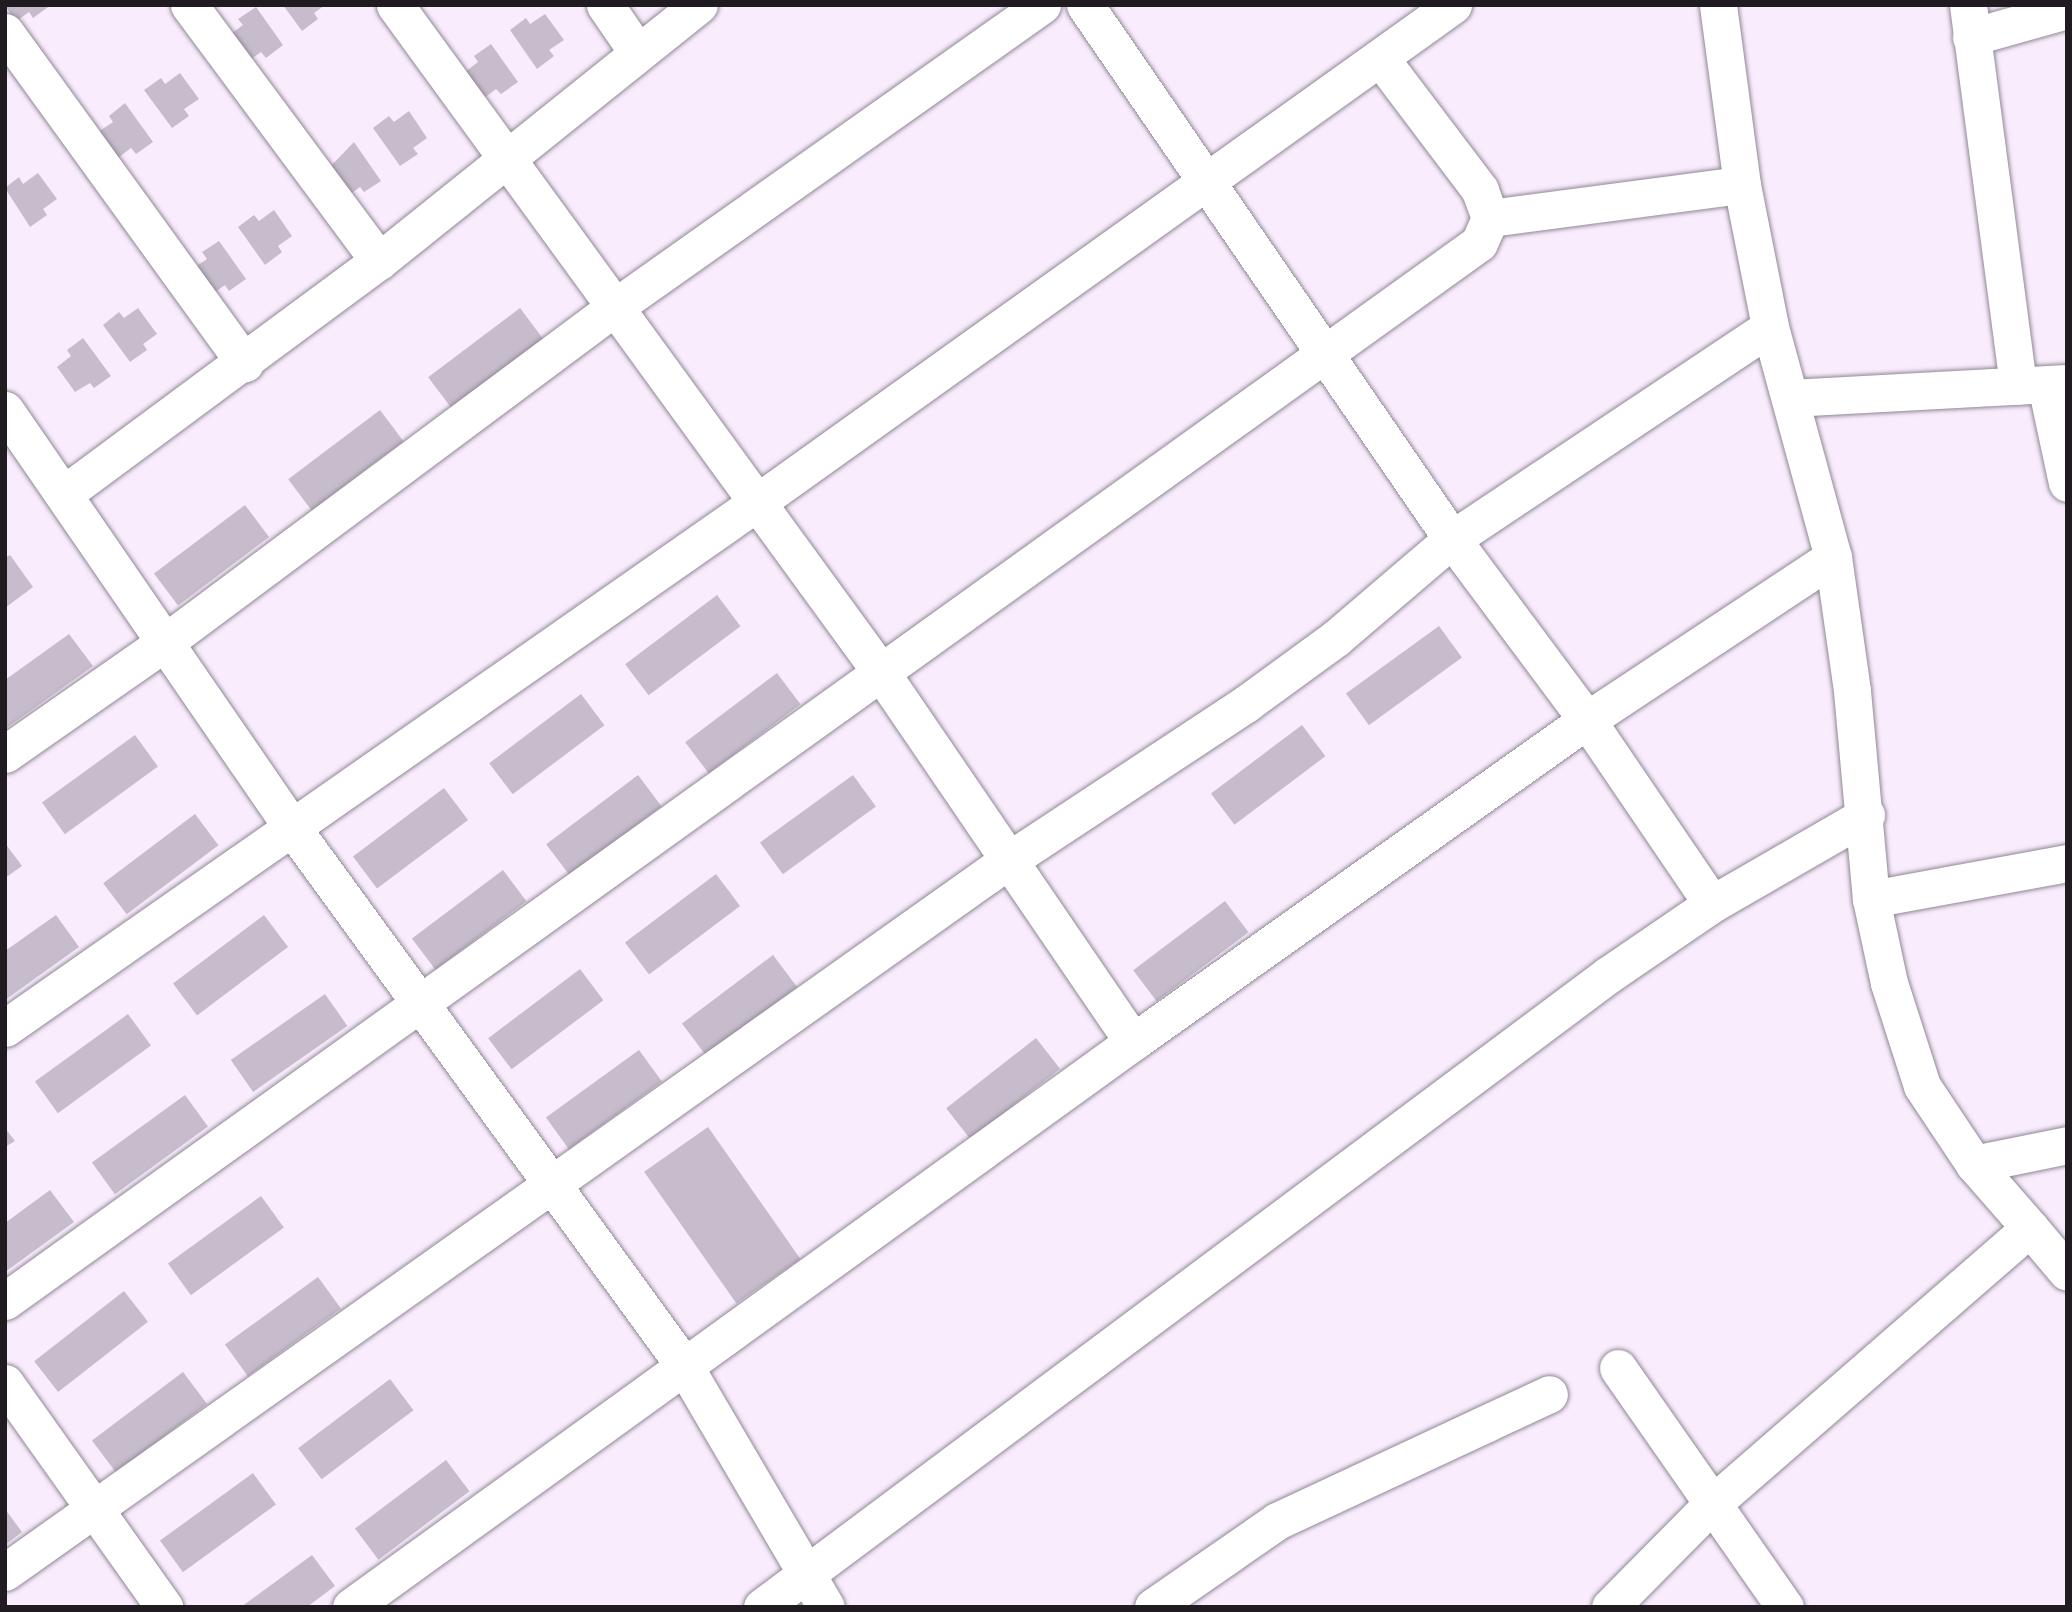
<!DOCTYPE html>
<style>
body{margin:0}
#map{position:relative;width:2072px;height:1612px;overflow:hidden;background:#f9edfd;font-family:Barlow,sans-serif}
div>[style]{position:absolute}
.building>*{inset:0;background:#c7bccb;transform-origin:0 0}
.roads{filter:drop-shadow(0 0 2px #918795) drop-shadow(0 0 2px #918795)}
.street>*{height:37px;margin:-18.5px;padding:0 18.5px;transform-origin:18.5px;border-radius:18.5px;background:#fff}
span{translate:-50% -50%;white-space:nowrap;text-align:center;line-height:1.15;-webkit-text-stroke:5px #fff;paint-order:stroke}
.frame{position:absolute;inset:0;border:7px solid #1f1b20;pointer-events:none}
</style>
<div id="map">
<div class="building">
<div style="clip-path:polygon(5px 5px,51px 5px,33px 18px,29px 12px,15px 22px)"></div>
<div style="clip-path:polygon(283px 5px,325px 5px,314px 13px,318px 19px,302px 31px)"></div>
<div style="clip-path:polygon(256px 7px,283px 45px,266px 58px,261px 52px,247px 62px,228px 36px,243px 25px,238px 19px)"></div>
<div style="clip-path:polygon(545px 14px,564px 40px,549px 50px,554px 56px,537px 69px,510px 30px,526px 18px,530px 24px)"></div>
<div style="clip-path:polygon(491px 44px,518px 82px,501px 94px,496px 89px,483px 99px,464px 73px,478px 62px,474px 56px)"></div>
<div style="clip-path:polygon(180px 73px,199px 99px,184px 109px,189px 116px,172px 128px,144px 90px,161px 78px,165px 84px)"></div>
<div style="clip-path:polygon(125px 103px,153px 142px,136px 154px,131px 148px,118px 158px,98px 132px,113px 122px,109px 116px)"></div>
<div style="clip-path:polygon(409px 111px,427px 138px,413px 148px,418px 154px,400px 166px,373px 128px,389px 116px,394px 122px)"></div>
<div style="clip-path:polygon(354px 142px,381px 181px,364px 192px,360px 187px,346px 197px,327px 170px)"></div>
<div style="clip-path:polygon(38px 173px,57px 199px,43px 209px,47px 215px,30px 227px,5px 188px,19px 177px,23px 184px)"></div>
<div style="clip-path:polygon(274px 210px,292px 236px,278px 246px,282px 252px,265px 265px,238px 227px,254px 215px,259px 221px)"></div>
<div style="clip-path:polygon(219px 241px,246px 279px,229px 291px,225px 285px,211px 295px,192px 269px,207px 259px,202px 252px)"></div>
<div style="clip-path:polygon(138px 308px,157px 334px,143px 344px,147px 350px,130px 362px,103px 325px,119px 312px,124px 318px)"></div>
<div style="left:520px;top:308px;width:39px;height:115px;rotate:53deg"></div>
<div style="clip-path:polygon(83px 338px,111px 376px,94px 388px,90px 383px,75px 392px,57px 367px,71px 356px,67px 350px)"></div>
<div style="left:380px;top:410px;width:39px;height:115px;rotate:53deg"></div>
<div style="left:245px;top:505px;width:40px;height:114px;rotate:53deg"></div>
<div style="clip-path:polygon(10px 555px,33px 587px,5px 608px,5px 558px)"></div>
<div style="left:717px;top:595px;width:39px;height:115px;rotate:53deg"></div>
<div style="left:1439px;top:626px;width:39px;height:115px;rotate:54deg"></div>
<div style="clip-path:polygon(69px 634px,93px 666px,5px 729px,5px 680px)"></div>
<div style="left:777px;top:673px;width:39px;height:115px;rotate:53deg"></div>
<div style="left:581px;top:694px;width:39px;height:115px;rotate:53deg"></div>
<div style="left:1302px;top:725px;width:39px;height:114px;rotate:53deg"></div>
<div style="left:135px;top:735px;width:39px;height:115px;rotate:54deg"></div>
<div style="left:638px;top:775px;width:39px;height:115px;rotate:53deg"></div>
<div style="left:853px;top:775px;width:39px;height:115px;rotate:54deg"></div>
<div style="left:444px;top:788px;width:40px;height:114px;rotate:53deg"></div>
<div style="left:195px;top:814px;width:39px;height:115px;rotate:53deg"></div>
<div style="clip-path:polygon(5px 843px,22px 866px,5px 878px)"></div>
<div style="left:503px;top:870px;width:39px;height:114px;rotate:53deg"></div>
<div style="left:716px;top:874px;width:40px;height:114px;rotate:53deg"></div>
<div style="left:1225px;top:901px;width:39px;height:115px;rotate:53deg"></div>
<div style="clip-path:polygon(56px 915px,79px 947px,5px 1000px,5px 951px)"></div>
<div style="left:264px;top:915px;width:40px;height:114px;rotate:53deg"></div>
<div style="left:773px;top:955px;width:40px;height:114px;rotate:53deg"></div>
<div style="left:580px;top:969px;width:39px;height:115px;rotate:53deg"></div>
<div style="left:325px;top:994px;width:39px;height:115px;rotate:55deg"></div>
<div style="left:128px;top:1014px;width:39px;height:115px;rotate:54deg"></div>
<div style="left:1036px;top:1038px;width:39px;height:114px;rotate:52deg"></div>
<div style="left:639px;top:1050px;width:39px;height:115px;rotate:54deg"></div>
<div style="left:185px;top:1095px;width:39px;height:115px;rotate:54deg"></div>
<div style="left:708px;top:1127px;width:161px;height:78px;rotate:55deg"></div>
<div style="clip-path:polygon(5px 1128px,15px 1141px,5px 1147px)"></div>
<div style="clip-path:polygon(50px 1190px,74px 1222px,5px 1272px,5px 1223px)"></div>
<div style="left:261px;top:1196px;width:39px;height:115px;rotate:54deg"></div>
<div style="left:318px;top:1277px;width:39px;height:115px;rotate:54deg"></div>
<div style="left:124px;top:1291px;width:39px;height:114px;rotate:52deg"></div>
<div style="left:183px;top:1372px;width:40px;height:114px;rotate:53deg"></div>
<div style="left:390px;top:1379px;width:39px;height:115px;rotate:53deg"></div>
<div style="left:446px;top:1460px;width:39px;height:114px;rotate:53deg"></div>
<div style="left:253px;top:1473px;width:39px;height:115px;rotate:54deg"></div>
<div style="clip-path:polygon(5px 1509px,22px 1532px,5px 1545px)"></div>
<div style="clip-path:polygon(312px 1555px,335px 1586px,307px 1607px,241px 1607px)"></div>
</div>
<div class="roads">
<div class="street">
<div style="left:189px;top:5px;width:319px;rotate:53.4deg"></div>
<div style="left:395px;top:5px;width:824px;rotate:53.94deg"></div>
<div style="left:880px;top:671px;width:449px;rotate:55.7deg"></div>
<div style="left:605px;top:5px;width:58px;rotate:55.5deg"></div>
<div style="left:1085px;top:5px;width:648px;rotate:55.5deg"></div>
<div style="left:1452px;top:539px;width:226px;rotate:53.3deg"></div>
<div style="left:1587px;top:720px;width:222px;rotate:55.8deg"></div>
<div style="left:1718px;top:5px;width:182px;rotate:82.4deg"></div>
<div style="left:1742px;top:185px;width:145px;rotate:78.8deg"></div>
<div style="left:1770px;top:327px;width:238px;rotate:74.7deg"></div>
<div style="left:1833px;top:557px;width:135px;rotate:81.9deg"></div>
<div style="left:1852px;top:691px;width:209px;rotate:84.8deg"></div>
<div style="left:1871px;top:899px;width:86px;rotate:77.9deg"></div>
<div style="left:1889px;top:983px;width:108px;rotate:72.2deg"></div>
<div style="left:1922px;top:1086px;width:94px;rotate:56.3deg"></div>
<div style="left:1974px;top:1164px;width:85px;rotate:48.8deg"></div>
<div style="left:1968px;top:5px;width:384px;rotate:82.5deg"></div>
<div style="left:5px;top:32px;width:409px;rotate:54.1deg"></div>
<div style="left:1971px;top:37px;width:100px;rotate:-15.7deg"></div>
<div style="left:1490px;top:218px;width:254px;rotate:-7.5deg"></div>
<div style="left:2046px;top:385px;width:100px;rotate:77.9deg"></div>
<div style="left:1790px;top:398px;width:277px;rotate:-3.1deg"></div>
<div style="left:5px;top:410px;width:505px;rotate:55.49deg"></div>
<div style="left:291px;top:826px;width:669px;rotate:53.93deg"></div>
<div style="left:685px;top:1367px;width:278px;rotate:59.6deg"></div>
<div style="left:65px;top:493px;width:390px;rotate:-36.5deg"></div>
<div style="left:379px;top:261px;width:410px;rotate:-38.7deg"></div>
<div style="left:5px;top:754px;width:194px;rotate:-34.9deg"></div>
<div style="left:164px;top:643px;width:562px;rotate:-36.69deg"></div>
<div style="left:615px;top:307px;width:523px;rotate:-35.27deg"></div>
<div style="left:1871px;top:899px;width:199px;rotate:-10.4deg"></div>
<div style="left:5px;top:1028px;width:920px;rotate:-34.95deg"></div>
<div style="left:759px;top:501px;width:853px;rotate:-35.55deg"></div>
<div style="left:1974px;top:1164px;width:95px;rotate:-11.5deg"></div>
<div style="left:5px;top:1301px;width:1814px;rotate:-35.67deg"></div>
<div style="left:1479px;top:243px;width:27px;rotate:-66deg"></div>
<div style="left:1490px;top:218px;width:30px;rotate:-110deg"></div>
<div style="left:1480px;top:190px;width:166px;rotate:-127.1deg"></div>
<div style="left:1618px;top:1368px;width:292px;rotate:55.1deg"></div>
<div style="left:5px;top:1383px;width:275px;rotate:54.6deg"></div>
<div style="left:5px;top:1572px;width:1227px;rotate:-35.35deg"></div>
<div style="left:1006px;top:862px;width:289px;rotate:-33.4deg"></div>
<div style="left:1247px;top:703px;width:110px;rotate:-36.1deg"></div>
<div style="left:1336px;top:638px;width:153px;rotate:-40.5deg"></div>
<div style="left:1452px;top:539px;width:382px;rotate:-33.7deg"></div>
<div style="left:351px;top:1607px;width:965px;rotate:-35.85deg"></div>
<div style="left:1133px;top:1042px;width:557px;rotate:-35.35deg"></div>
<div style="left:1587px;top:720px;width:295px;rotate:-33.5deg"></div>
<div style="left:762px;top:1607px;width:1056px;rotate:-36.76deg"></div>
<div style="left:1608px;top:975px;width:126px;rotate:-34.3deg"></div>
<div style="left:1712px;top:904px;width:178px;rotate:-30deg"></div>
<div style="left:1153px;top:1607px;width:151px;rotate:-34.7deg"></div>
<div style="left:1277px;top:1521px;width:300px;rotate:-25deg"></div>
<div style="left:1610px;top:1607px;width:144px;rotate:-45.3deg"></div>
<div style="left:1711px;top:1505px;width:422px;rotate:-41deg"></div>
<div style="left:2030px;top:1228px;width:57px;rotate:49.9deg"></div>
</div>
</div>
<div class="frame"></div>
</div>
